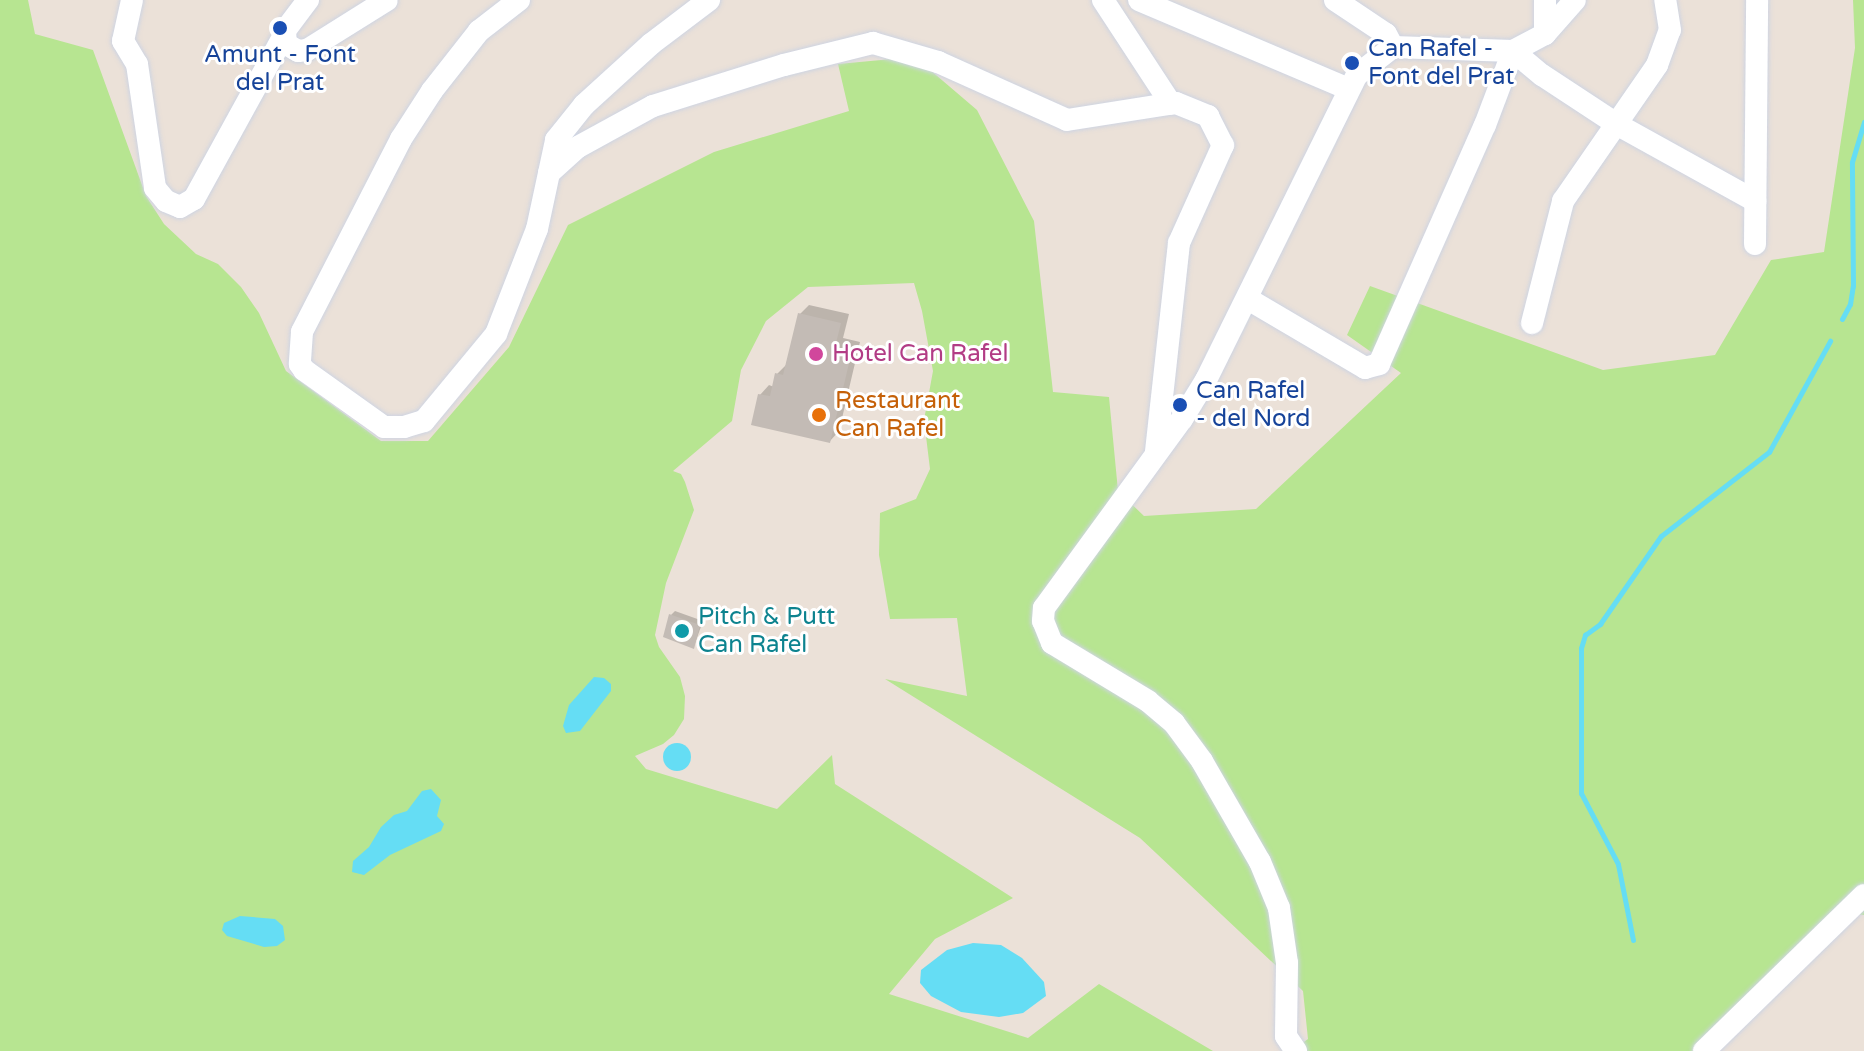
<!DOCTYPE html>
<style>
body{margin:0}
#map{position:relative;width:1864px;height:1051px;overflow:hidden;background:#ebe1d8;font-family:"Varela Round",sans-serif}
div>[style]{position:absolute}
.green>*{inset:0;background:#b7e591}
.water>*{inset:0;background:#65ddf4}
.round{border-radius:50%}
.shadow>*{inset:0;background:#0003}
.stream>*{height:5px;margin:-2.5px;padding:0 2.5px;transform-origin:2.5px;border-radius:2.5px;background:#65ddf4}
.building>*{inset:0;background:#c3bbb5}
.roads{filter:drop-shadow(0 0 2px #ced4e2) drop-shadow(0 0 2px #ced4e2)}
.minor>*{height:22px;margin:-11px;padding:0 11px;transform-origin:11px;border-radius:11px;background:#fff}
.dots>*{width:22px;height:22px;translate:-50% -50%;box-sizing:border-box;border:4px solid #fff;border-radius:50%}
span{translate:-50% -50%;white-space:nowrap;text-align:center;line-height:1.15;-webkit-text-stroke:6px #fff;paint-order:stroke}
.transit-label{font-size:24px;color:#164399}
.left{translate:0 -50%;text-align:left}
.hotel-label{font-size:24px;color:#b23c85}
.food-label{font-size:24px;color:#c56008}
.culture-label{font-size:24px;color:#0d838f}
</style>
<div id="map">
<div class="green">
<div style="clip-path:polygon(0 0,28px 0,35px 34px,93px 50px,146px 196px,164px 224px,196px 254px,218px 264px,241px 287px,259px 313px,286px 371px,381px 441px,428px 441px,509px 347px,568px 225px,714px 152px,849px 111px,838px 64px,892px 59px,929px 69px,977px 110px,1034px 221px,1053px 392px,1109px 397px,1118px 491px,1144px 516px,1256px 509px,1401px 373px,1347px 335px,1370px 286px,1603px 370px,1715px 355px,1771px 260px,1824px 252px,1855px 48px,1853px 0,1864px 0,1864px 915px,1832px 912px,1720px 1038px,1693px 1051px,1291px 1051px,1308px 1039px,1303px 991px,1140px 838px,885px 679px,967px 696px,957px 618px,890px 619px,879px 555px,880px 513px,916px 499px,930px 469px,924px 420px,933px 371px,922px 311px,914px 283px,808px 287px,766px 321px,741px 370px,732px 421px,673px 471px,681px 474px,685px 482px,694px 510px,666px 583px,655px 635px,659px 647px,680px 677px,685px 696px,684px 719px,674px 735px,663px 744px,635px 756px,646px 769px,777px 809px,832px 755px,835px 784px,1013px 898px,935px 939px,889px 994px,1028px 1038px,1099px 984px,1213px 1051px,0 1051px)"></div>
</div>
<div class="water">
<div style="clip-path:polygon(594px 677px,604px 678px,611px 684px,611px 691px,580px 731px,566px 733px,563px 726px,569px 705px)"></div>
<div class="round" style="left:663px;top:743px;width:28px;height:28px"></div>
<div style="clip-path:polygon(431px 789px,441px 800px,437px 816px,444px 824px,441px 831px,390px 855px,364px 875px,352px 872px,353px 861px,369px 847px,381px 827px,394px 815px,407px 811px,422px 791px)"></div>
<div style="clip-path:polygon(240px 916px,275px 919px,283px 926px,285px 940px,277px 946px,264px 947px,227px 936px,222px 930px,224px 923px)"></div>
<div style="clip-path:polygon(973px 943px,1001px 945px,1022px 958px,1044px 982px,1046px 996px,1023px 1013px,999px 1017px,961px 1012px,931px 996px,920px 983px,921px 970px,947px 950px)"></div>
</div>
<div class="shadow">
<div style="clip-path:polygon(809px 305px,849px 314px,843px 338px,860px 342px,839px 431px,830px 441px,760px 395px,769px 385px,774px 387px,777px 374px,786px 365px,800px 314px)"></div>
<div style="clip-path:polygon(675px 611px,703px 621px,694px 646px,671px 615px)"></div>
</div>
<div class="stream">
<div style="left:1842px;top:319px;width:17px;rotate:-62deg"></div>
<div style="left:1850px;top:304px;width:18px;rotate:-81deg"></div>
<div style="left:1853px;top:286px;width:124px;rotate:-90.5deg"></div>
<div style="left:1852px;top:162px;width:42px;rotate:-73.3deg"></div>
<div style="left:1633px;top:940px;width:77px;rotate:-101.2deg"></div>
<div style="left:1618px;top:864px;width:80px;rotate:-117.5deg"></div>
<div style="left:1581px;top:793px;width:145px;rotate:-90deg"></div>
<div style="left:1581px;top:648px;width:14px;rotate:-73deg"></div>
<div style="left:1585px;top:635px;width:19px;rotate:-36deg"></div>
<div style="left:1600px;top:624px;width:107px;rotate:-55.3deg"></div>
<div style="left:1661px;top:536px;width:137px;rotate:-37.9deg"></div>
<div style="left:1769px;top:452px;width:127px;rotate:-61.2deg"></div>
</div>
<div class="building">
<div style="clip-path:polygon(798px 313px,841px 323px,835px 347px,852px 351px,830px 443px,751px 425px,758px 394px,770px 396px,775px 373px,783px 375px)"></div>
<div style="clip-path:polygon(669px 614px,700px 625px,694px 649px,663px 637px)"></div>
</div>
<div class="roads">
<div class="minor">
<div style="left:132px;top:0;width:42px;rotate:102.4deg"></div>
<div style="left:123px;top:41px;width:27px;rotate:59deg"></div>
<div style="left:137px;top:64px;width:125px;rotate:81.7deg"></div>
<div style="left:155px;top:188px;width:17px;rotate:50deg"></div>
<div style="left:166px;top:201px;width:15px;rotate:23deg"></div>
<div style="left:180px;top:207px;width:16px;rotate:-30deg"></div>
<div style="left:194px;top:199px;width:187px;rotate:-61.2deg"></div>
<div style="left:308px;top:0;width:39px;rotate:127deg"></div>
<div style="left:285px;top:31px;width:13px;rotate:86deg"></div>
<div style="left:286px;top:44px;width:14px;rotate:30deg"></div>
<div style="left:298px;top:51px;width:9px;rotate:-6deg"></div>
<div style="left:307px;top:50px;width:94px;rotate:-32deg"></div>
<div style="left:519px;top:0;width:51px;rotate:142.2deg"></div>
<div style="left:479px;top:31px;width:76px;rotate:128.1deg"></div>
<div style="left:432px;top:91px;width:57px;rotate:122.9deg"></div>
<div style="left:401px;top:139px;width:217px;rotate:117.2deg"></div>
<div style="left:302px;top:332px;width:32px;rotate:94deg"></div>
<div style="left:300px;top:364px;width:7px;rotate:56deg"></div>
<div style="left:304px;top:370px;width:98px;rotate:35.5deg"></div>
<div style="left:384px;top:427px;width:20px"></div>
<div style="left:404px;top:427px;width:21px;rotate:-17deg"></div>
<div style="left:424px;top:421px;width:113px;rotate:-50.4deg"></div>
<div style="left:496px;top:334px;width:113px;rotate:-68.7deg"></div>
<div style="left:537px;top:229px;width:91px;rotate:-77.9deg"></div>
<div style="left:556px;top:140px;width:45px;rotate:-51.3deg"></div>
<div style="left:584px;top:105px;width:91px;rotate:-42.3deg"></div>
<div style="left:651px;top:44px;width:73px;rotate:-37.2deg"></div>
<div style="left:1103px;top:0;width:124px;rotate:56.8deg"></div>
<div style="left:1139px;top:0;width:228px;rotate:23deg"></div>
<div style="left:1335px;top:0;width:61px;rotate:33.7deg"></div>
<div style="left:1386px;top:34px;width:15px;rotate:62deg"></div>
<div style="left:1545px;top:0;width:34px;rotate:90deg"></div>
<div style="left:1513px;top:51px;width:38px;rotate:40deg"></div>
<div style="left:1542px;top:75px;width:91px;rotate:33.3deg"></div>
<div style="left:1618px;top:125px;width:157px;rotate:29deg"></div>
<div style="left:549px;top:173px;width:39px;rotate:-42deg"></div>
<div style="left:578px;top:147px;width:85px;rotate:-28.7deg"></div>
<div style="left:653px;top:106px;width:137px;rotate:-17.4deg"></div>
<div style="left:784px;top:65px;width:92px;rotate:-13.9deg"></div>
<div style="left:873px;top:43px;width:68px;rotate:16.3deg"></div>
<div style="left:938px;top:62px;width:141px;rotate:24.2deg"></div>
<div style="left:1067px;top:120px;width:110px;rotate:-8.9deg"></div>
<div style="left:1176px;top:103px;width:35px;rotate:22deg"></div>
<div style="left:1208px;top:116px;width:33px;rotate:63deg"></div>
<div style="left:1223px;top:145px;width:107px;rotate:114.2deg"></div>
<div style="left:1179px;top:243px;width:211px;rotate:96.3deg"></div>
<div style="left:1755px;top:244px;width:244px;rotate:-89.5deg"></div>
<div style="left:1248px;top:299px;width:136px;rotate:30.5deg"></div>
<div style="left:1365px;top:368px;width:15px;rotate:-16deg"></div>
<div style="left:1379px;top:364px;width:261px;rotate:-66.1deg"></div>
<div style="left:1485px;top:125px;width:79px;rotate:-69.3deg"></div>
<div style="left:1532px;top:323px;width:126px;rotate:-75.7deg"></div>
<div style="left:1563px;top:201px;width:165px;rotate:-55.3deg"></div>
<div style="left:1657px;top:65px;width:37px;rotate:-70deg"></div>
<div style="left:1670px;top:30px;width:30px;rotate:-99deg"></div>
<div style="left:1296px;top:1051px;width:18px;rotate:-124deg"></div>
<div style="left:1286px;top:1036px;width:73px;rotate:-89.2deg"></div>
<div style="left:1287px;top:963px;width:56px;rotate:-98.3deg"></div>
<div style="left:1279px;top:908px;width:50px;rotate:-112.4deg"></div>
<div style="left:1260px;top:862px;width:116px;rotate:-119.9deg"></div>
<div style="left:1202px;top:761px;width:47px;rotate:-126.4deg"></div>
<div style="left:1174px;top:723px;width:34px;rotate:-140deg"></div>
<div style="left:1148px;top:701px;width:112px;rotate:-148.9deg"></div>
<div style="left:1052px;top:643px;width:24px;rotate:-112deg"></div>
<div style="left:1043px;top:621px;width:13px;rotate:-86deg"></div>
<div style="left:1044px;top:608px;width:234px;rotate:-53.9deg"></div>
<div style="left:1182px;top:419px;width:46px;rotate:-58.4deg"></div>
<div style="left:1206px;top:380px;width:340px;rotate:-63.7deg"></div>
<div style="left:1357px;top:75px;width:46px;rotate:-37.9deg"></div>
<div style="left:1393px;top:47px;width:120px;rotate:1.9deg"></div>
<div style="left:1513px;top:51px;width:36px;rotate:-28deg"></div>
<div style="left:1545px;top:34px;width:45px;rotate:-48.6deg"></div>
<div style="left:1704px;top:1051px;width:223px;rotate:-44.3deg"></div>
</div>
</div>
<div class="dots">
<div style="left:280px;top:28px;background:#1a4fb4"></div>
<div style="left:1352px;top:63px;background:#1a4fb4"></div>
<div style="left:816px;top:354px;background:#d1479c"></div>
<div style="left:1180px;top:405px;background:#1a4fb4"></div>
<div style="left:819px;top:415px;background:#e8710a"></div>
<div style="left:682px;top:631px;background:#0f9aa8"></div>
</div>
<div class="transit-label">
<span class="left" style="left:1368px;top:63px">Can Rafel -<br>Font del Prat</span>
<span style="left:280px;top:69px">Amunt - Font<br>del Prat</span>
<span class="left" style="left:1196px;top:405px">Can Rafel<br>- del Nord</span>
</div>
<div class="hotel-label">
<span class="left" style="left:832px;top:354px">Hotel Can Rafel</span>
</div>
<div class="food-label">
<span class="left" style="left:835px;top:415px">Restaurant<br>Can Rafel</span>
</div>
<div class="culture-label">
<span class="left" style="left:698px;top:631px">Pitch &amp; Putt<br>Can Rafel</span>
</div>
</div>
